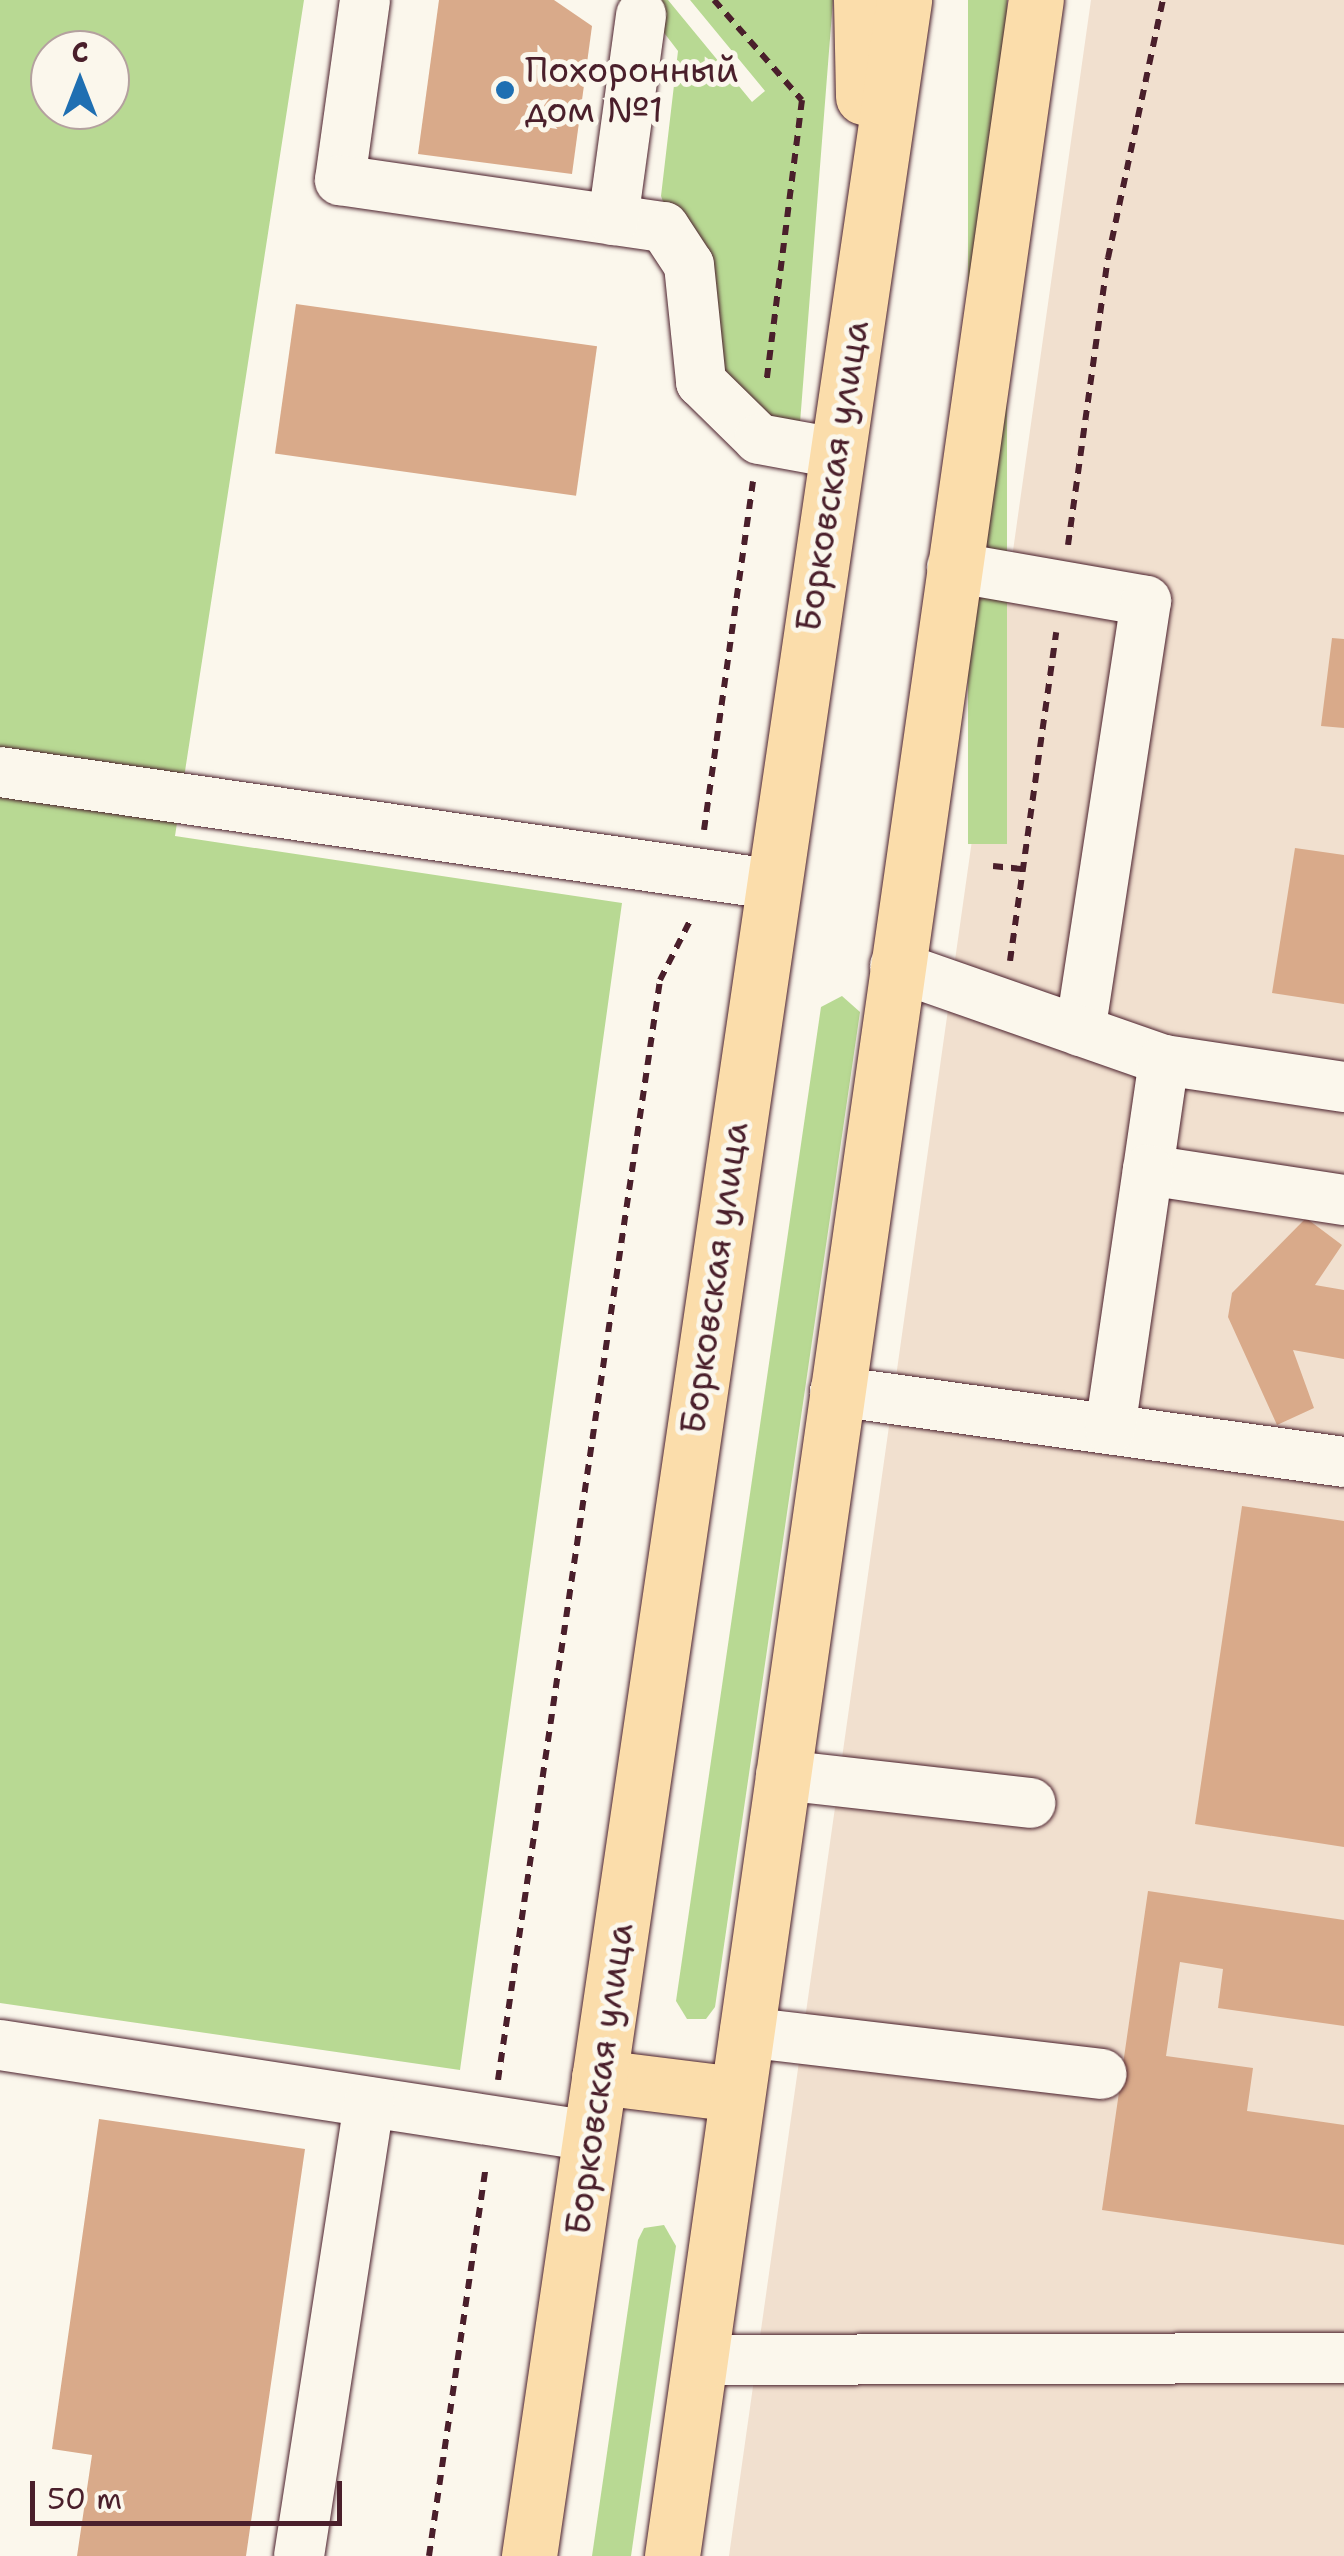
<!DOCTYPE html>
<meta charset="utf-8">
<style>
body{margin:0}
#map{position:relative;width:1344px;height:2556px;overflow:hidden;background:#fbf7ec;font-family:"Shantell Sans",sans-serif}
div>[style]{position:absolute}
.built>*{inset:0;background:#f1e0cf}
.green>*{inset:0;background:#b8d993;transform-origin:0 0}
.building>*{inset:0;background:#d9aa8a;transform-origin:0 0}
.path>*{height:6px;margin-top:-3px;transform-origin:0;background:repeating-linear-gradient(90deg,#4a1f2b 0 10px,transparent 0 18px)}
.roads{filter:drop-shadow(0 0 2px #4a1f2b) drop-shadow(0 0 2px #4a1f2b)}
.minor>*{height:50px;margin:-25px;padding:0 25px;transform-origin:25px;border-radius:25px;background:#fbf7ec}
.major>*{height:55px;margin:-27.5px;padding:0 27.5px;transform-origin:27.5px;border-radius:27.5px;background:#fbddab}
.dots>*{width:28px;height:28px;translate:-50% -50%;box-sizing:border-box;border:5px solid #fbf7ec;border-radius:50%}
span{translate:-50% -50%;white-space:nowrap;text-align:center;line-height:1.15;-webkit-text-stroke:10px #fbf7ec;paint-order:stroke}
.poi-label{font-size:35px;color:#4a1f2b}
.left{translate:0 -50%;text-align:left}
.street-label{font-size:35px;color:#4a1f2b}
.north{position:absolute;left:30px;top:30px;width:100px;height:100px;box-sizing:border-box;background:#fbf7ec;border:2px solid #b4a19f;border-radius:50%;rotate:0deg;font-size:28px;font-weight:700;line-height:40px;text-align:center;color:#4a1f2b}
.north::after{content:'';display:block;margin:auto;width:35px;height:45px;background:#1f6fb2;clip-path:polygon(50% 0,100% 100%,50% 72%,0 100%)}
.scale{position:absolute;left:30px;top:2481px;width:312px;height:45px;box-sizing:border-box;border:5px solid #4a1f2b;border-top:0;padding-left:12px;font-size:30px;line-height:35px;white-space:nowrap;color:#4a1f2b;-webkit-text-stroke:8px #fbf7ec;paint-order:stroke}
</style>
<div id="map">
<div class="built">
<div style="clip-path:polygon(1091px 0,1344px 0,1344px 2556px,729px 2556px)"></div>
</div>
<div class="green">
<div style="clip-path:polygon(evenodd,0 0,304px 0,175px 836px,622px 903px,460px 2070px,0 2003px,0 0,50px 50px,110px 50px,110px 110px,50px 110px,50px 50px)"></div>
<div style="clip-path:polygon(617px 0,668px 0,752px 102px,765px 91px,690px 0,833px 0,800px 423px,775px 425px,730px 389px,661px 196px,678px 51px,642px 4px)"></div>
<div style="left:968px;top:0;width:39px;height:844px"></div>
<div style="clip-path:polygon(842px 996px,860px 1012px,715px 2007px,706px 2019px,687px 2019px,676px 2001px,821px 1007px)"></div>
<div style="clip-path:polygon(664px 2225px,676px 2246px,631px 2556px,592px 2556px,638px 2240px,644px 2228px)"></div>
</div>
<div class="building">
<div style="clip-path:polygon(439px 0,554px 0,592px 26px,572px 174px,418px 154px)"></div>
<div style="left:296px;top:304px;width:304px;height:151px;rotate:8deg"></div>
<div style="clip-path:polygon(1332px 638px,1344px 639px,1344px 728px,1321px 726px)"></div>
<div style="clip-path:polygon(1295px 848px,1344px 855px,1344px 1004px,1272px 993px)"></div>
<div style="clip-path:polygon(1306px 1218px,1342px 1245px,1315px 1285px,1344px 1290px,1344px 1359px,1293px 1350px,1314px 1408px,1277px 1425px,1228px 1317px,1232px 1293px)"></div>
<div style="clip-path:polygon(1242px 1506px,1344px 1521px,1344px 1847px,1195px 1824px)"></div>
<div style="clip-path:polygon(1148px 1891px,1344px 1920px,1344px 2026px,1218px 2008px,1223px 1969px,1180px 1962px,1166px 2056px,1253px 2068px,1247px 2111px,1344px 2125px,1344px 2245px,1102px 2210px)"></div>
<div style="clip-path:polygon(99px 2119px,305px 2149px,246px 2556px,77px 2556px,92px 2455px,52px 2449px)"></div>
</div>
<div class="path">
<div style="left:714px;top:0;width:133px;rotate:48.7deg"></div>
<div style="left:802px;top:100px;width:287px;rotate:97.2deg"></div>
<div style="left:1068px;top:545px;width:290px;rotate:-82.1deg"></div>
<div style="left:1108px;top:258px;width:264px;rotate:-78deg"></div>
<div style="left:704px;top:830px;width:352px;rotate:-82deg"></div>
<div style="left:993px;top:866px;width:30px;rotate:6deg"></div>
<div style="left:1010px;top:961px;width:332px;rotate:-82deg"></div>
<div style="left:498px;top:2080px;width:1112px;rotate:-81.62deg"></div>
<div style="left:660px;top:980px;width:71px;rotate:-63.1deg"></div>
<div style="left:429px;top:2556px;width:394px;rotate:-81.7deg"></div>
</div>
<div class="roads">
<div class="minor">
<div style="left:365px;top:0;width:182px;rotate:97.9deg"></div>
<div style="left:340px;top:180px;width:327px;rotate:8.3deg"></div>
<div style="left:664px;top:227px;width:45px;rotate:56.7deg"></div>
<div style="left:689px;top:265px;width:118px;rotate:84.1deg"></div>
<div style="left:701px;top:382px;width:81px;rotate:44.5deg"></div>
<div style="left:759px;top:439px;width:77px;rotate:10.4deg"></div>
<div style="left:613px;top:220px;width:207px;rotate:-82.2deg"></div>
<div style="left:952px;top:567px;width:197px;rotate:9.9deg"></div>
<div style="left:1146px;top:601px;width:435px;rotate:98.7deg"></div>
<div style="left:0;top:772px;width:779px;rotate:8.27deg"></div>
<div style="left:895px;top:966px;width:285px;rotate:19.3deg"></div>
<div style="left:1164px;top:1060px;width:111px;rotate:98.3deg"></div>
<div style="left:1148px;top:1170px;width:198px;rotate:8.7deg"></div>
<div style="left:1164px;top:1060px;width:182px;rotate:8.5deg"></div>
<div style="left:835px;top:1391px;width:514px;rotate:7.94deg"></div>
<div style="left:1110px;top:1429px;width:262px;rotate:-81.7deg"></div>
<div style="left:781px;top:1775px;width:251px;rotate:6.4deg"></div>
<div style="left:745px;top:2032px;width:359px;rotate:6.7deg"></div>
<div style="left:0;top:2045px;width:598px;rotate:8.75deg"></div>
<div style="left:699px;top:2360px;width:645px;rotate:-0.18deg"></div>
<div style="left:299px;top:2556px;width:459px;rotate:-81.2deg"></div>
</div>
<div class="major">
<div style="left:861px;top:0;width:97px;rotate:88.8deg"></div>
<div style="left:599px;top:2077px;width:138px;rotate:7.1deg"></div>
<div style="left:529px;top:2556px;width:2583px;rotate:-81.65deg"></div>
<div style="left:672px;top:2556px;width:2582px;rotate:-81.9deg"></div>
</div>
</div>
<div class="dots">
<div style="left:505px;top:90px;background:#1f6fb2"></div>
</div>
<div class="poi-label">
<span class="left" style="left:525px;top:90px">Похоронный<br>дом №1</span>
</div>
<div class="street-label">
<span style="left:832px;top:476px;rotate:-81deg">Борковская улица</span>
<span style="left:714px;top:1278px;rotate:-82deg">Борковская улица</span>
<span style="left:599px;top:2079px;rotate:-82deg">Борковская улица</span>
</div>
<div class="north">С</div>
<div class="scale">50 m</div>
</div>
